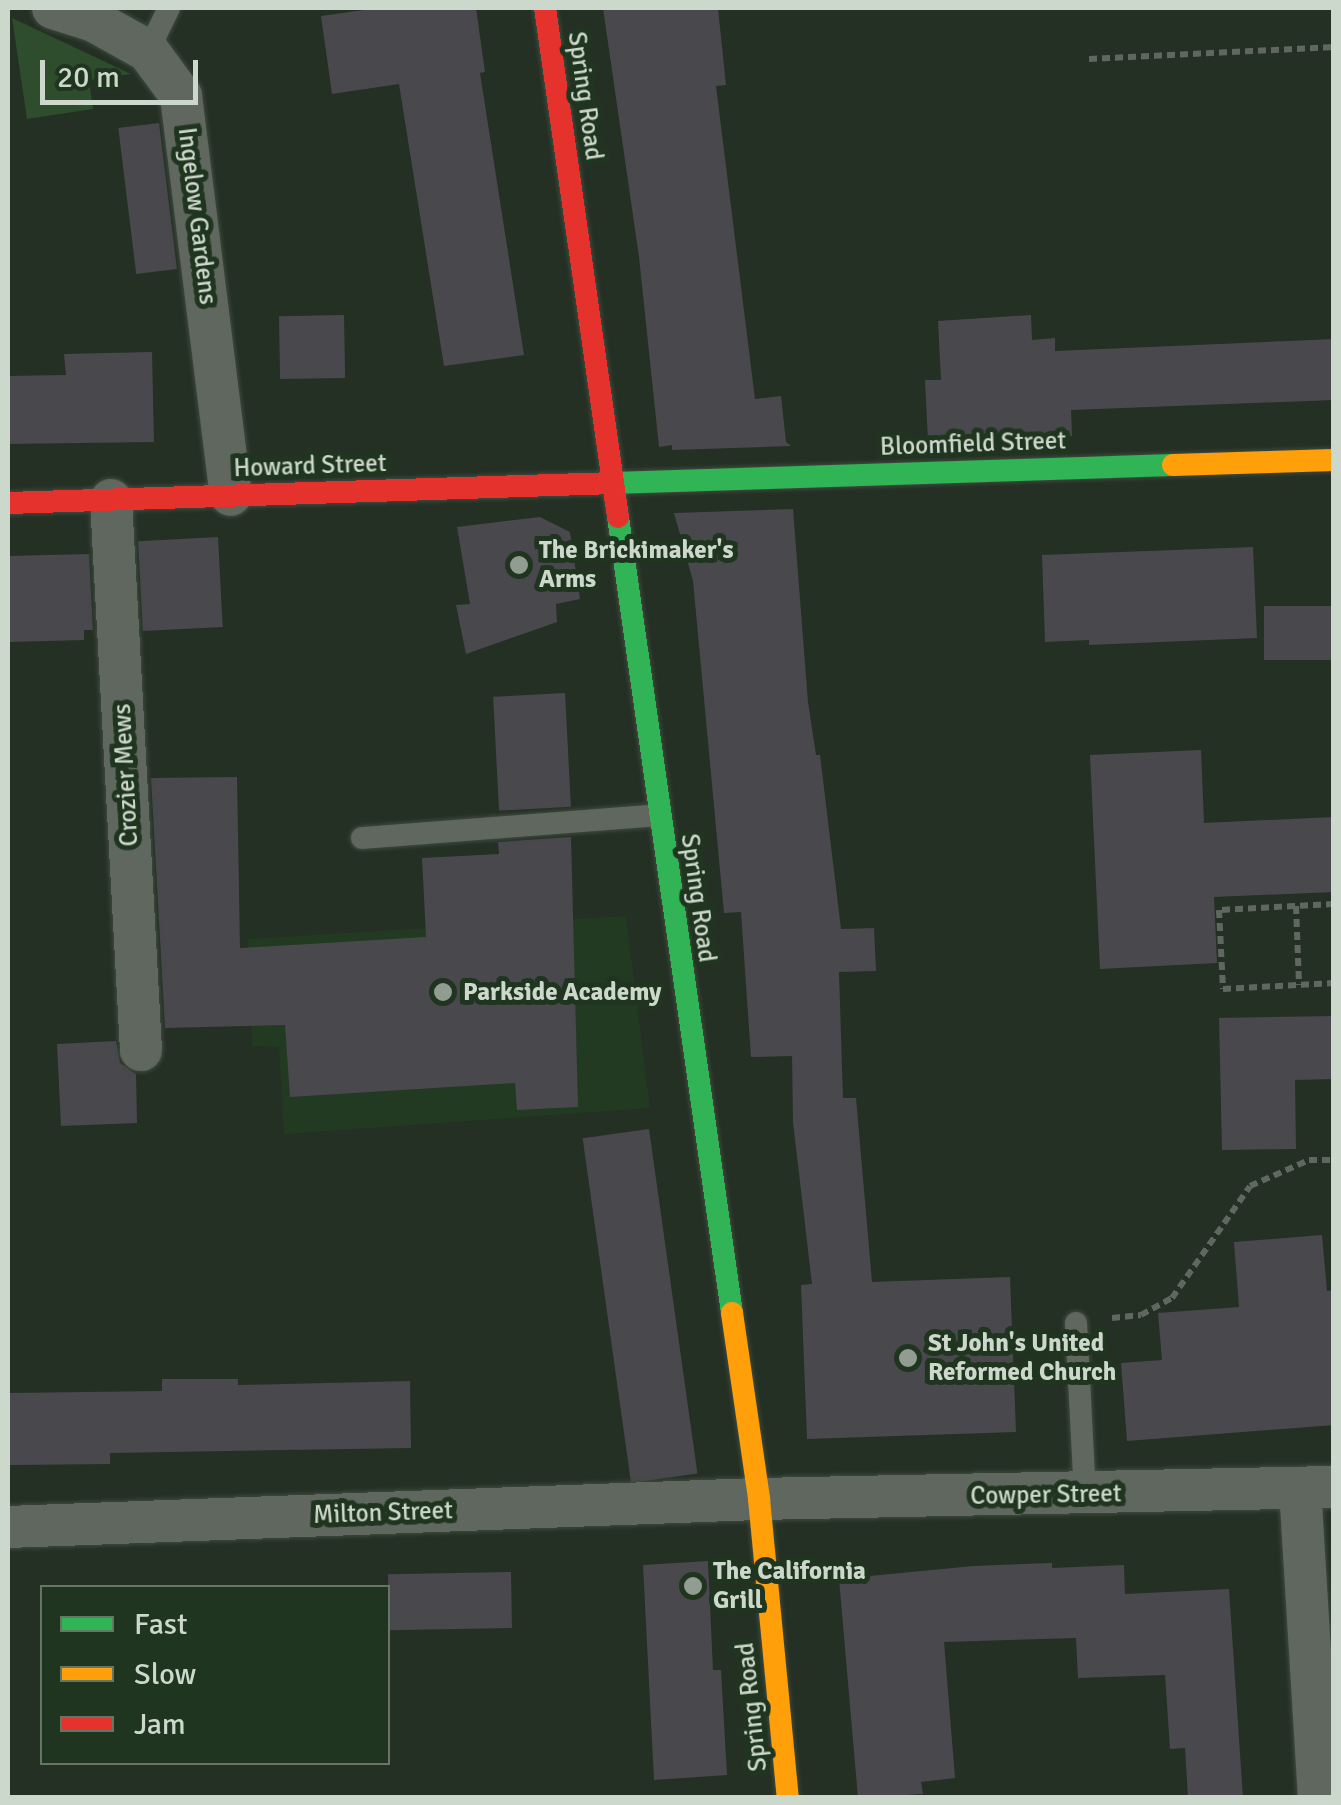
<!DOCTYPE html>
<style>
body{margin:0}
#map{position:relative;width:1341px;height:1805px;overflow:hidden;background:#243024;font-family:Signika,sans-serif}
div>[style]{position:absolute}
.built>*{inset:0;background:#223a21}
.green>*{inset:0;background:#2e4d2d}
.building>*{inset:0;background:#49484d;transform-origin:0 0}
.path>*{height:6px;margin-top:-3px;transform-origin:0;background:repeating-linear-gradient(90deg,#60675f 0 8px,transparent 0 13px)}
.roads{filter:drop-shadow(0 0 2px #404a40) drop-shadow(0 0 2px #404a40)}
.lane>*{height:22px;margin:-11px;padding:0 11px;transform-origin:11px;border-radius:11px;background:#5f675f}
.street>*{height:42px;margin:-21px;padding:0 21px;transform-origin:21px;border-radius:21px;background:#5f675f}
.fast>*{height:22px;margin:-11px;padding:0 11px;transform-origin:11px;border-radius:11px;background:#30b455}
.slow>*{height:22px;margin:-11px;padding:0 11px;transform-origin:11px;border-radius:11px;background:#ff9f0a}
.jam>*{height:22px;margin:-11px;padding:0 11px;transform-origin:11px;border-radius:11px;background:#e5322d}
.dots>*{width:28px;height:28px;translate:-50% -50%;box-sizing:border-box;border:5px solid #20351f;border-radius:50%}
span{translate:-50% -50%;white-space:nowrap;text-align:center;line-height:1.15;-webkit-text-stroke:10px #20351f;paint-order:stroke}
.street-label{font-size:25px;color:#ccd8cb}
.poi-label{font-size:25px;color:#ccd8cb;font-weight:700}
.left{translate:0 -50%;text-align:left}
.frame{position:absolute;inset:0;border:10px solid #ccd8cb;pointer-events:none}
.legend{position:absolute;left:40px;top:1585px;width:350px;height:180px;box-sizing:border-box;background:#20351f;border:2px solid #657664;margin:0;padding:12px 18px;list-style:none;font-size:30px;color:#ccd8cb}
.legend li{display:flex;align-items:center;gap:20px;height:50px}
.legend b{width:50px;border:2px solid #657664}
.scale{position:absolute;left:40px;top:60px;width:158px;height:45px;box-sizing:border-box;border:5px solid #ccd8cb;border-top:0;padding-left:12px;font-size:30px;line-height:35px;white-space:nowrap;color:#ccd8cb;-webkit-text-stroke:8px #20351f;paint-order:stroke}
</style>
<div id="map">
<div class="built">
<div style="clip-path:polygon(626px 916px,650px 1108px,284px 1134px,279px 1047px,252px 1046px,248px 939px)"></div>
</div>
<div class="green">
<div style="clip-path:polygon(12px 18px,131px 74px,89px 80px,93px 109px,27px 119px)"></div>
</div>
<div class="building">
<div style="clip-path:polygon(378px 8px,476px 8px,485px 72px,480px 73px,524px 355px,444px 366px,399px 84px,332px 94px,321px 16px)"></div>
<div style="clip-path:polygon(603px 8px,718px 8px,726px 85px,716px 86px,755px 399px,781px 396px,786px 442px,791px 446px,672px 450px,672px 445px,659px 447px,639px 257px)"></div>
<div style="left:159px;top:123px;width:147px;height:41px;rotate:83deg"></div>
<div style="left:344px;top:315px;width:63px;height:65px;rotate:89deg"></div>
<div style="clip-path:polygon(1031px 315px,1032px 340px,1055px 338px,1055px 351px,1334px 339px,1334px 400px,1071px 410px,1072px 436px,928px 442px,925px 380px,941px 380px,938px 321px)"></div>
<div style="clip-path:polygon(152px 352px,154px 442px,8px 444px,8px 376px,66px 375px,64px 354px)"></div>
<div style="clip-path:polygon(793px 509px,808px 702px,816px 755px,820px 755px,841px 929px,874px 928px,876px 971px,839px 972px,843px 1098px,856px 1098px,872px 1282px,1010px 1277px,1016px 1432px,807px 1439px,801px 1285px,812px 1284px,793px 1122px,792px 1056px,751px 1057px,741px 912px,724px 913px,693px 581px,674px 513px)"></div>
<div style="clip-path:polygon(540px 517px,570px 532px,580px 599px,556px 604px,557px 622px,466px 654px,456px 605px,470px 604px,457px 527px)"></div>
<div style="left:218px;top:537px;width:90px;height:80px;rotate:87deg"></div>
<div style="clip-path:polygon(1253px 547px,1257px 638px,1089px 645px,1089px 640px,1045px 642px,1042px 555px)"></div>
<div style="clip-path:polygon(89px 554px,93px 630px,84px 630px,84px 640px,8px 642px,8px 556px)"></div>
<div style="left:1334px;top:606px;width:54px;height:70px;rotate:90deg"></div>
<div style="left:565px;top:693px;width:114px;height:72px;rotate:87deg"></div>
<div style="clip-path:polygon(1201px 750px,1204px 823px,1334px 817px,1334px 892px,1214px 897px,1217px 963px,1100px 969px,1090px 755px)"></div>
<div style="clip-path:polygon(237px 777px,240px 948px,426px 937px,422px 858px,499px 854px,498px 842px,571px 837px,578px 1107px,517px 1110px,515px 1083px,290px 1097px,285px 1025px,165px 1028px,151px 778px)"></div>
<div style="clip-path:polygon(1334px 1016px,1334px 1079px,1295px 1080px,1296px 1149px,1222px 1150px,1219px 1018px)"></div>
<div style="clip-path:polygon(116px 1041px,120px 1063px,136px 1074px,137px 1123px,61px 1126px,57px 1044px)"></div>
<div style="left:649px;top:1129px;width:348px;height:67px;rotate:82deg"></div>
<div style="clip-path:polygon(1322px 1235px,1327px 1291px,1334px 1290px,1334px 1425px,1127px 1441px,1121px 1363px,1162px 1360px,1158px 1313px,1239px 1307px,1234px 1242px)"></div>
<div style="clip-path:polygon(162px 1379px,238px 1379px,238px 1385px,410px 1381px,411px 1448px,110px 1453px,110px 1464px,8px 1465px,8px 1393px,162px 1391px)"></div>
<div style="clip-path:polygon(708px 1561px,713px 1670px,721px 1670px,727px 1775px,654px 1780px,643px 1565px)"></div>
<div style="clip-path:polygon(1052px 1563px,1052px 1568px,1124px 1565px,1125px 1594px,1229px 1589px,1243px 1798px,1188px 1798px,1185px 1748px,1170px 1749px,1165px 1675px,1078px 1678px,1076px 1638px,944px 1642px,955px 1778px,921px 1782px,923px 1794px,858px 1798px,839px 1579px,973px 1566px)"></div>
<div style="left:511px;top:1572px;width:56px;height:123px;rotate:89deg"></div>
</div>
<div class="path">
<div style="left:1089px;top:59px;width:245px;rotate:-2.8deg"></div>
<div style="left:1334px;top:904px;width:115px;rotate:177deg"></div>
<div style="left:1219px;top:910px;width:79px;rotate:87.1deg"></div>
<div style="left:1223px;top:989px;width:111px;rotate:-3.1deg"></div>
<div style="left:1296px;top:906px;width:79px;rotate:87.8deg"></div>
<div style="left:1112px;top:1318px;width:29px;rotate:-6deg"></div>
<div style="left:1141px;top:1315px;width:35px;rotate:-29deg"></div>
<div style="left:1172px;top:1298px;width:136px;rotate:-55.1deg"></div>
<div style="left:1250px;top:1186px;width:64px;rotate:-23.8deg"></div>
<div style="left:1309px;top:1160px;width:25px"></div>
</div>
<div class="roads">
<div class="lane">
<div style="left:148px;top:51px;width:48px;rotate:-64deg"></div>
<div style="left:362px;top:838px;width:297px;rotate:-4.4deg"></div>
<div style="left:1076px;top:1323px;width:171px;rotate:87deg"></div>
</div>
<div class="street">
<div style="left:53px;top:8px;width:43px;rotate:17.6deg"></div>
<div style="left:94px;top:21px;width:62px;rotate:29.1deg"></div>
<div style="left:148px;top:51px;width:56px;rotate:53.7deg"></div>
<div style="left:181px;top:96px;width:402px;rotate:82.9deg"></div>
<div style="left:111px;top:500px;width:551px;rotate:86.88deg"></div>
<div style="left:1300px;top:1488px;width:311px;rotate:86.5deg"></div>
<div style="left:8px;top:1527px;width:752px;rotate:-2.14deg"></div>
<div style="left:759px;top:1499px;width:575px;rotate:-1.2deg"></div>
</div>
<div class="fast">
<div style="left:613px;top:483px;width:560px;rotate:-1.84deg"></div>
<div style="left:618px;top:517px;width:804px;rotate:81.85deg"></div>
</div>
<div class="slow">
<div style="left:1173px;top:465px;width:161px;rotate:-1.8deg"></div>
<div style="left:732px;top:1313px;width:188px;rotate:81.7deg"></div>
<div style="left:759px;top:1499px;width:300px;rotate:84.5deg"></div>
</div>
<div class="jam">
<div style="left:545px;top:8px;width:514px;rotate:81.84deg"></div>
<div style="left:8px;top:503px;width:605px;rotate:-1.89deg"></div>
</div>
</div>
<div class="dots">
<div style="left:519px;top:565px;background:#919d91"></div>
<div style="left:443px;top:992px;background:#919d91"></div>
<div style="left:908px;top:1358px;background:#919d91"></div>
<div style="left:693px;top:1586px;background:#919d91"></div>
</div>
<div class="street-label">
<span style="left:585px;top:96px;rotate:82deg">Spring Road</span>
<span style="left:197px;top:216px;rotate:83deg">Ingelow Gardens</span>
<span style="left:973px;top:444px;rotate:-2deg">Bloomfield Street</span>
<span style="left:310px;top:466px;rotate:-2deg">Howard Street</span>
<span style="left:126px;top:775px;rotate:-93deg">Crozier Mews</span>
<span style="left:698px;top:898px;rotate:82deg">Spring Road</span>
<span style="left:1046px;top:1495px;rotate:-1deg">Cowper Street</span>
<span style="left:383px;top:1513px;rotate:-2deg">Milton Street</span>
<span style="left:752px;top:1707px;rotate:-96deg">Spring Road</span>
</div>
<div class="poi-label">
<span class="left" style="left:539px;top:565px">The Brickimaker's<br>Arms</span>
<span class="left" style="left:463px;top:992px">Parkside Academy</span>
<span class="left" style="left:928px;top:1358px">St John's United<br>Reformed Church</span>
<span class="left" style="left:713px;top:1586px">The California<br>Grill</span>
</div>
<div class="frame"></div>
<ul class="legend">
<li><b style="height:12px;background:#30b455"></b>Fast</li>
<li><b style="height:12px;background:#ff9f0a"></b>Slow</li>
<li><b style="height:12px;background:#e5322d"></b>Jam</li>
</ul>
<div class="scale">20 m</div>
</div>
